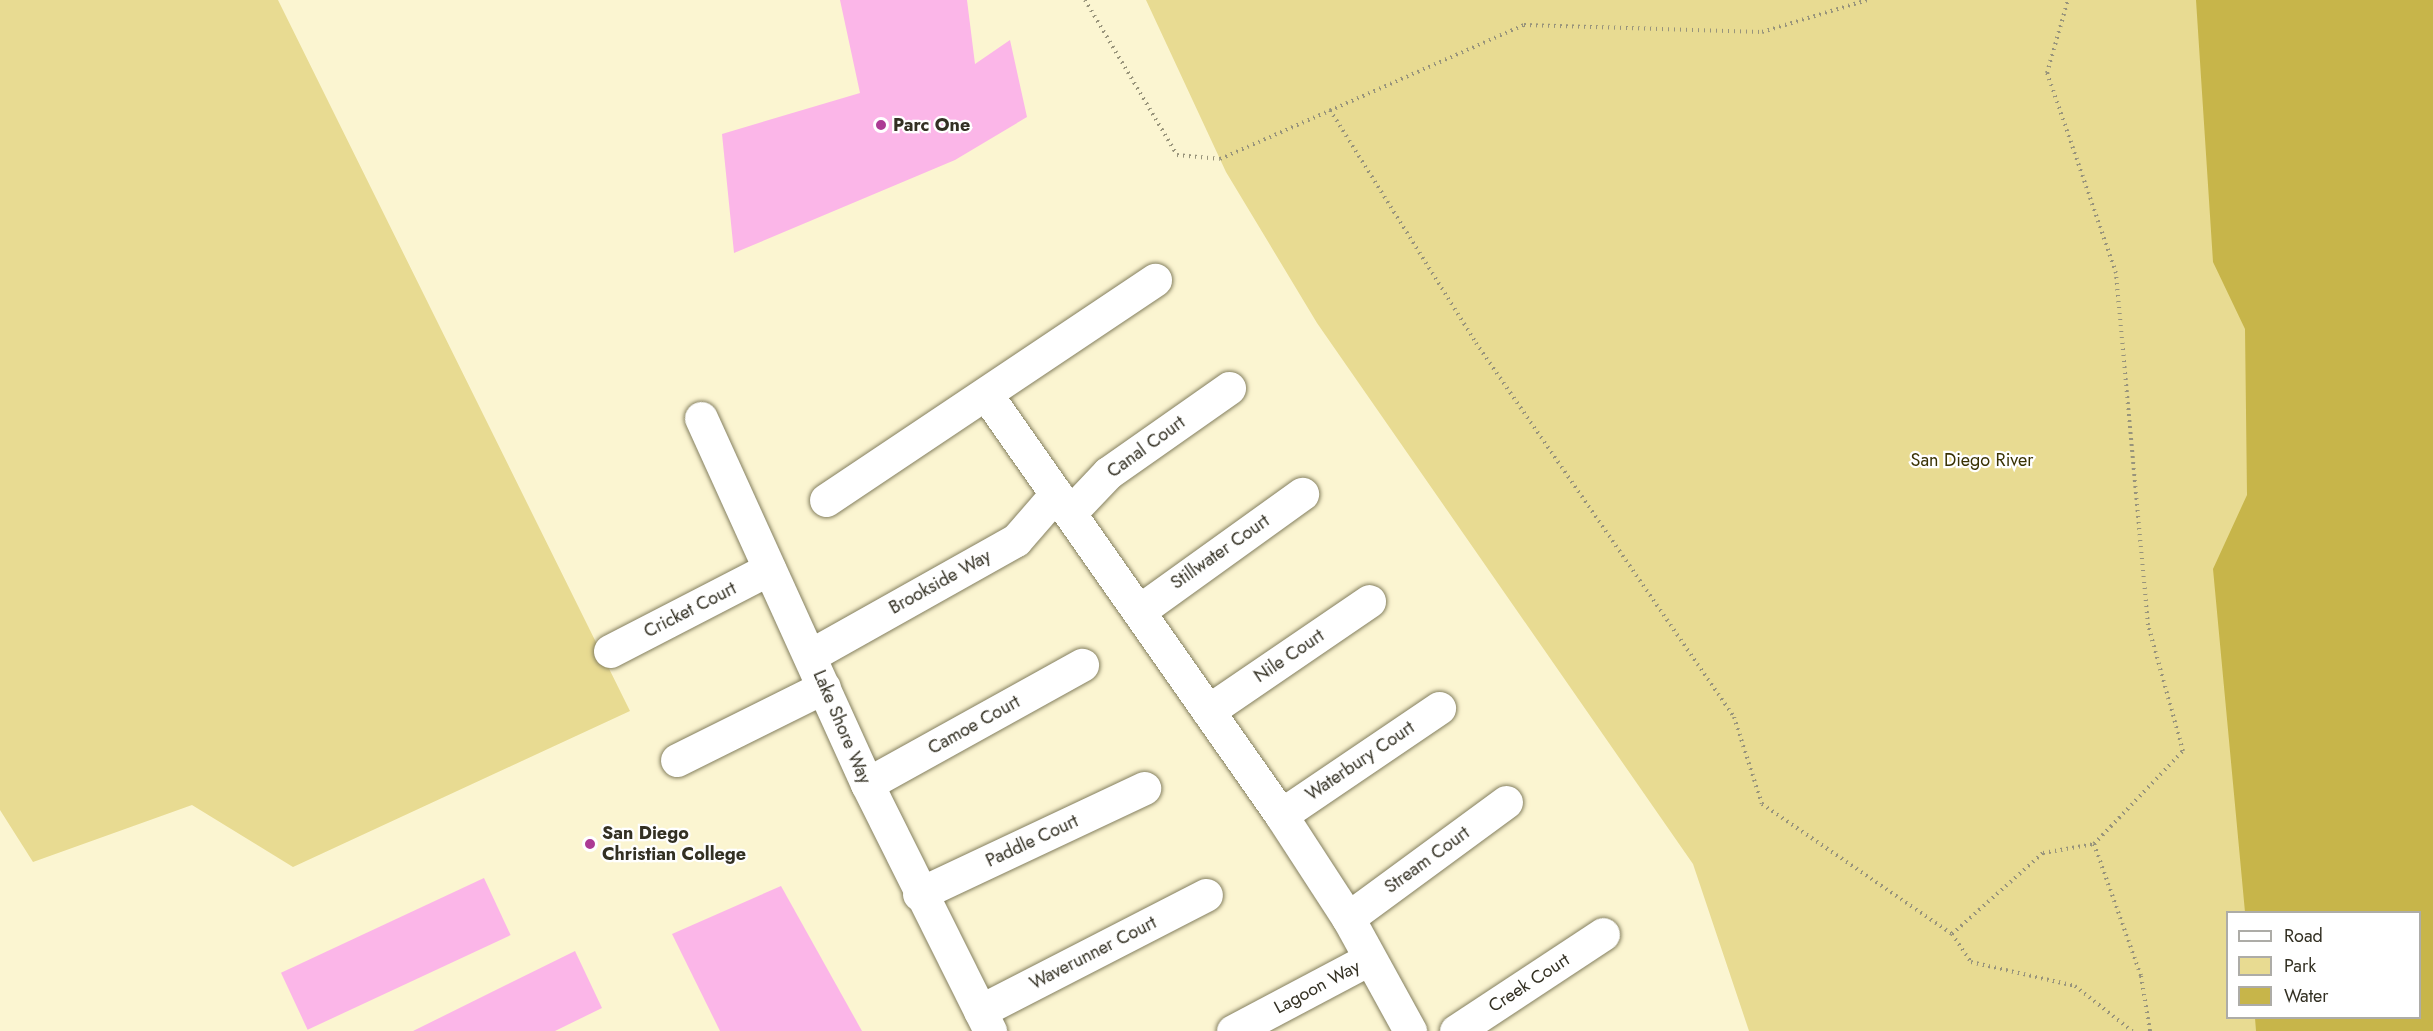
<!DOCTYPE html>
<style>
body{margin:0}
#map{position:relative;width:2433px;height:1031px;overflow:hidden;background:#fbf5d1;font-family:Jost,sans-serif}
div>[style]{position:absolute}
.green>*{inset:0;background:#e8db92}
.water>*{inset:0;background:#c7b54a}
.building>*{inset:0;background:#fbb6e8;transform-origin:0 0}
.path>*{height:4px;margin-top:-2px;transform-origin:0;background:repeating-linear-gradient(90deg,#98947b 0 1.5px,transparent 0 6px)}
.roads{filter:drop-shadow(0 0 2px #847f5f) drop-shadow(0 0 2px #847f5f)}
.minor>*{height:33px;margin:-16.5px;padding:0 16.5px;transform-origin:16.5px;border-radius:16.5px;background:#fff}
.dots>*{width:16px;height:16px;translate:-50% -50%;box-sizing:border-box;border:3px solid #fff;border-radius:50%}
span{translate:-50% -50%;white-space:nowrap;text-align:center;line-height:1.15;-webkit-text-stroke:4.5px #fff;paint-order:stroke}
.poi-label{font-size:18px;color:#333023;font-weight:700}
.left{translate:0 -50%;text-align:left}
.street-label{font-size:18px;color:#333023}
.park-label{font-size:18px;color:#3a3203}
.legend{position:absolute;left:2226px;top:911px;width:195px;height:108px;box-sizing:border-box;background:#fff;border:2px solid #adaca7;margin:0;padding:8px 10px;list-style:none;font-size:18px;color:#333023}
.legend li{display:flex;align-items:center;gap:12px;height:30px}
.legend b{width:30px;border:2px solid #adaca7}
</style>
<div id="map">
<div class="green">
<div style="clip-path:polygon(0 0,278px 0,630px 711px,293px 867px,192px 805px,33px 862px,0 810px)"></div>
<div style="clip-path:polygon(evenodd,1146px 0,2433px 0,2433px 1031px,1749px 1031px,1693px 864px,1317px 323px,1226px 172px,1146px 0,2228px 912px,2420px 912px,2420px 1018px,2228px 1018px,2228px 912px)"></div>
</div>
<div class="water">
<div style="clip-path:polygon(2196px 0,2433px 0,2433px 1031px,2256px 1031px,2255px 1018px,2420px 1018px,2420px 912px,2245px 912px,2213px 569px,2247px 495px,2245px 329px,2213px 262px)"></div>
</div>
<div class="building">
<div style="clip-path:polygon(840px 0,967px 0,975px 64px,1010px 40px,1027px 117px,955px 160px,734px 253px,722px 134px,860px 93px)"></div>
<div style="left:484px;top:878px;width:63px;height:224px;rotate:65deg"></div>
<div style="clip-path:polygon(781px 886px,862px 1031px,720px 1031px,672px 934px)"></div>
<div style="clip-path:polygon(575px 951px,602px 1008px,555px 1031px,413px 1031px)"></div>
</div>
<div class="path">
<div style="left:1085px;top:0;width:180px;rotate:59.3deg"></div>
<div style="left:1177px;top:155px;width:43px;rotate:5.3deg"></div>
<div style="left:1220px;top:159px;width:332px;rotate:-23.8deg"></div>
<div style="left:1524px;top:25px;width:238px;rotate:1.7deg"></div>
<div style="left:1762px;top:32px;width:110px;rotate:-16.9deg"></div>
<div style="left:1330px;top:110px;width:275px;rotate:57.9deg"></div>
<div style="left:1476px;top:343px;width:454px;rotate:55.4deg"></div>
<div style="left:1734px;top:717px;width:91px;rotate:72.2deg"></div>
<div style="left:1762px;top:804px;width:230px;rotate:34.4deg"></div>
<div style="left:1952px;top:934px;width:122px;rotate:-41.7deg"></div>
<div style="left:2043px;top:853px;width:52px;rotate:-10deg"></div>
<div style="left:2094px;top:844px;width:129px;rotate:-46.3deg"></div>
<div style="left:2183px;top:751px;width:131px;rotate:-105.5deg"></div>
<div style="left:2148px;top:625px;width:353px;rotate:-95.2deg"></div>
<div style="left:2116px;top:273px;width:212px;rotate:-109deg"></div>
<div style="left:2047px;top:73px;width:76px;rotate:-74deg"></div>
<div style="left:2094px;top:844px;width:140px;rotate:70.4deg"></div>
<div style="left:2141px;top:976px;width:56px;rotate:80.7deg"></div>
<div style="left:1952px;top:934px;width:34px;rotate:56deg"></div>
<div style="left:1971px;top:962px;width:107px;rotate:13deg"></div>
<div style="left:2075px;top:986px;width:73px;rotate:38.3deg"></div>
</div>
<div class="roads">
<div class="minor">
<div style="left:986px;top:394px;width:514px;rotate:54.98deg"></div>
<div style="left:1281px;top:815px;width:123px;rotate:57deg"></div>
<div style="left:1348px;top:918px;width:129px;rotate:61.2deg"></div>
<div style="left:701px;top:418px;width:402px;rotate:65.6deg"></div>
<div style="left:867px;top:784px;width:276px;rotate:63.5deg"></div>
<div style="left:826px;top:500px;width:396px;rotate:-33.8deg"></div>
<div style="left:1070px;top:513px;width:55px;rotate:-46.5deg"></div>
<div style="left:1108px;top:473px;width:148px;rotate:-35.1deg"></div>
<div style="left:1139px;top:611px;width:201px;rotate:-35.7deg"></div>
<div style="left:610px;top:651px;width:179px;rotate:-27.3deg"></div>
<div style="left:811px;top:655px;width:235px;rotate:-29.3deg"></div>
<div style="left:1016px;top:540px;width:61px;rotate:-49deg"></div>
<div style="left:1208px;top:711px;width:195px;rotate:-34.3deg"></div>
<div style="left:677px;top:760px;width:164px;rotate:-26.4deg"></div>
<div style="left:867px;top:784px;width:246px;rotate:-29deg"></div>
<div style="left:1281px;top:815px;width:191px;rotate:-34.1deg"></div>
<div style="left:919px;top:894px;width:249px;rotate:-25.2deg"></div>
<div style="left:1348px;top:918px;width:196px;rotate:-36.3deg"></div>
<div style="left:980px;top:1011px;width:254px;rotate:-27.2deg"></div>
<div style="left:1233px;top:1031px;width:154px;rotate:-27.9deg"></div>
<div style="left:1456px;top:1031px;width:176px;rotate:-33.4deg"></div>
</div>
</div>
<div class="dots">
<div style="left:881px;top:125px;background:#ac3a94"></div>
<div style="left:590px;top:844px;background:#ac3a94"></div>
</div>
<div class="poi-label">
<span class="left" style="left:893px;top:125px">Parc One</span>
<span class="left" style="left:602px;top:844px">San Diego<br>Christian College</span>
</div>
<div class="street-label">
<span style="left:1146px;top:447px;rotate:-36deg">Canal Court</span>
<span style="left:1220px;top:552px;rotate:-35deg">Stillwater Court</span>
<span style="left:940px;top:582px;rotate:-29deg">Brookside Way</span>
<span style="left:690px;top:610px;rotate:-27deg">Cricket Court</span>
<span style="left:1289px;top:656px;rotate:-34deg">Nile Court</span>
<span style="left:974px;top:725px;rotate:-29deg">Camoe Court</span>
<span style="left:842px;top:727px;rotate:67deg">Lake Shore Way</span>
<span style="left:1360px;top:761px;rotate:-34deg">Waterbury Court</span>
<span style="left:1032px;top:841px;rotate:-25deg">Paddle Court</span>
<span style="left:1427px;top:860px;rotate:-36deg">Stream Court</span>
<span style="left:1093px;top:953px;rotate:-27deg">Waverunner Court</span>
<span style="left:1529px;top:983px;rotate:-33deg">Creek Court</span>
<span style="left:1317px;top:987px;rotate:-28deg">Lagoon Way</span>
</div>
<div class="park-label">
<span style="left:1972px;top:460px">San Diego River</span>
</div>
<ul class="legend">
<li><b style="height:8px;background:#fff"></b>Road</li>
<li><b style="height:16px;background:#e8db92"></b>Park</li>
<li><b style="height:16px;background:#c7b54a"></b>Water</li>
</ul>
</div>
